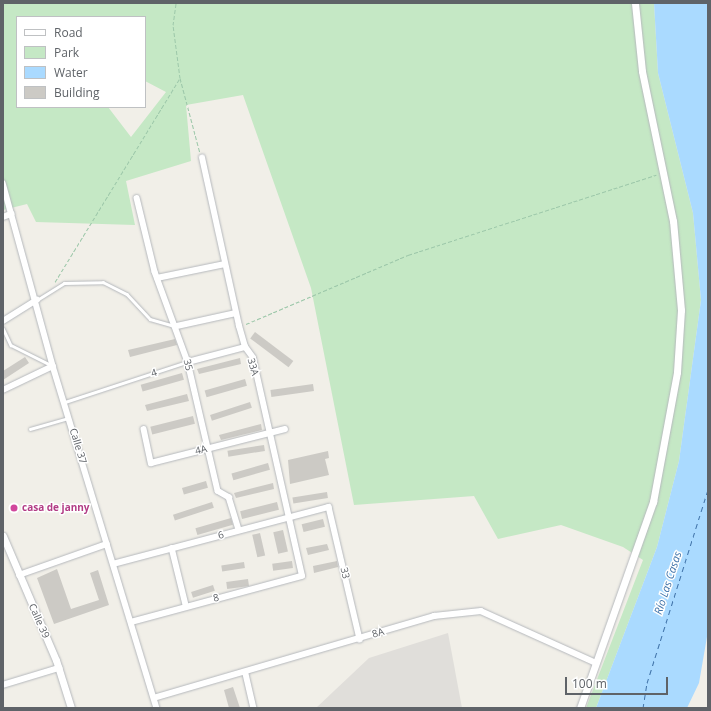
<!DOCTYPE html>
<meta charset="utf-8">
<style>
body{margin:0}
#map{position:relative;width:711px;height:711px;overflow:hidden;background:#f1efe8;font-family:"Open Sans",sans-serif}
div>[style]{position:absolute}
.industrial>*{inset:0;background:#e0deda}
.green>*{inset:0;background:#c5e8c5}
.water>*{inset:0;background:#aadaff}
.ferry>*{height:1px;margin-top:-0.5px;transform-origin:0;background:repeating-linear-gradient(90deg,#4174aa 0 5px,transparent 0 9px)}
.building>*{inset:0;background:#cccac5;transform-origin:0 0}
.path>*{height:1px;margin-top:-0.5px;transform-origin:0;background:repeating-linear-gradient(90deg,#9cc7a9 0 4px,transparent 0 6px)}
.roads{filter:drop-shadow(0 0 1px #b5b8bc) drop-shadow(0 0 1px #b5b8bc)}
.service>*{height:2.5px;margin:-1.25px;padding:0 1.25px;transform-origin:1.25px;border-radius:1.25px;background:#fff}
.minor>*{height:5.5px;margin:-2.75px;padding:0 2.75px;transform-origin:2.75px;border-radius:2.75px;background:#fff}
.tertiary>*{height:7px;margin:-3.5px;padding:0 3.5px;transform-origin:3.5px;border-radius:3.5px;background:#fff}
.dots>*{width:11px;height:11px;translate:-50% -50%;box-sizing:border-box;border:2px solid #fff;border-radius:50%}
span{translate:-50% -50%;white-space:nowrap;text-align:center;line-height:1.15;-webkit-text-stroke:3px #fff;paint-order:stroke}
.street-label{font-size:10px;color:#5f6368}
.hotel-label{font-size:10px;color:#b23c85;font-weight:700}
.left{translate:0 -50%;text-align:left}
.water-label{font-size:11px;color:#4174aa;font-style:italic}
.frame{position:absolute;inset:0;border:4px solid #5f6368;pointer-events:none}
.legend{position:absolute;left:16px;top:16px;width:130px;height:92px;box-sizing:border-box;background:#fff;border:1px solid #bfc1c3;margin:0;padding:5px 7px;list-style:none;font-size:12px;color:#5f6368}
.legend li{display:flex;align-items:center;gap:8px;height:20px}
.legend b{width:20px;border:1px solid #bfc1c3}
.scale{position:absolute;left:565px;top:677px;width:103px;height:18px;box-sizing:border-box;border:2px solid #5f6368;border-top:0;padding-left:5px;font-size:12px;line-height:14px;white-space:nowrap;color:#5f6368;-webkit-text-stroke:3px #fff;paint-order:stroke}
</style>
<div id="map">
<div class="industrial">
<div style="clip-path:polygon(448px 633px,462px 708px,316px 708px,369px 658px)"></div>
</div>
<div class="green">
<div style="clip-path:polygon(evenodd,3px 3px,654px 3px,658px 73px,693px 213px,701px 300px,679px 461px,657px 547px,596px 708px,586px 708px,643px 560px,623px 547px,561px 525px,498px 539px,474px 496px,354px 505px,311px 288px,243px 95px,186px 105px,191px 161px,126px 181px,135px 225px,36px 222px,27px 204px,3px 210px,3px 3px,17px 17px,145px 17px,145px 81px,166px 92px,131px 137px,108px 107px,17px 107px,17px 17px)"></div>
</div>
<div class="water">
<div style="clip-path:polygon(654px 3px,708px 3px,708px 631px,699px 683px,687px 708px,596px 708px,657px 547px,679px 461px,701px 300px,693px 213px,658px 73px)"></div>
</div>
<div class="ferry">
<div style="left:643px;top:708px;width:25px;rotate:-81deg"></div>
<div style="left:647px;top:683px;width:203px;rotate:-72.5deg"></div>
</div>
<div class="building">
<div style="left:255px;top:332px;width:48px;height:8px;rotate:37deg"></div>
<div style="clip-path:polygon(175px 339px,177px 345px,130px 357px,128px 350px)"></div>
<div style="clip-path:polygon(25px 357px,29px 363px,3px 380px,3px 371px)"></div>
<div style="clip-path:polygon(240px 358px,241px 364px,199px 374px,197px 369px)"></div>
<div style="left:182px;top:373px;width:7px;height:43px;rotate:74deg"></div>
<div style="left:245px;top:379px;width:7px;height:42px;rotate:74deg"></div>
<div style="left:313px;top:384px;width:7px;height:43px;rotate:82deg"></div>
<div style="clip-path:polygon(187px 394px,189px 401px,147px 411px,145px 405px)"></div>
<div style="left:250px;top:402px;width:6px;height:42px;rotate:72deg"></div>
<div style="left:193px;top:416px;width:8px;height:44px;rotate:76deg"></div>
<div style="clip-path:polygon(261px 424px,262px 430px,221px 440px,219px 435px)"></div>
<div style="left:264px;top:445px;width:6px;height:37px;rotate:81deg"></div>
<div style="clip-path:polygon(328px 451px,329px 458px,325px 459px,329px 475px,290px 484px,288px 460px)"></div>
<div style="left:268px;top:463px;width:7px;height:38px;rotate:74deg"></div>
<div style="left:206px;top:481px;width:7px;height:25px;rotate:74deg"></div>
<div style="clip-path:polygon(273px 483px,274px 489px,236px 498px,234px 493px)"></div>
<div style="left:327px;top:492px;width:6px;height:35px;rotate:81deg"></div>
<div style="left:212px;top:502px;width:6px;height:41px;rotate:72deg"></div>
<div style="left:277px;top:502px;width:8px;height:38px;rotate:76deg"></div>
<div style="left:231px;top:518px;width:7px;height:37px;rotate:74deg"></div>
<div style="left:323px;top:519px;width:8px;height:22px;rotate:76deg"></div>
<div style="left:283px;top:530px;width:22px;height:10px;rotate:77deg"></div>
<div style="left:260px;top:533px;width:23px;height:8px;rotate:77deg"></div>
<div style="clip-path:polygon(327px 544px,329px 550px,308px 555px,306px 548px)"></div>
<div style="left:292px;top:561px;width:7px;height:20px;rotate:82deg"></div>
<div style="clip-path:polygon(337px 561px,338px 567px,314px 573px,313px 566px)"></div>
<div style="left:244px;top:562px;width:6px;height:23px;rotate:81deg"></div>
<div style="clip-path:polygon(57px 569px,71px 609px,99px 600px,90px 573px,98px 570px,109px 605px,54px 624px,37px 578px)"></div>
<div style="left:248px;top:579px;width:7px;height:22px;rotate:82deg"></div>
<div style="left:213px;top:585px;width:6px;height:23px;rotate:72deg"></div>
<div style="clip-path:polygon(233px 687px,240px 708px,229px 708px,224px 690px)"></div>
</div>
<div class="path">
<div style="left:180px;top:78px;width:78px;rotate:75.1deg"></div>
<div style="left:55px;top:282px;width:239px;rotate:-58.5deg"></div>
<div style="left:180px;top:78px;width:53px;rotate:-97.5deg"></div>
<div style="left:173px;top:25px;width:22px;rotate:-82deg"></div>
<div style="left:246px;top:324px;width:176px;rotate:-23.1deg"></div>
<div style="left:408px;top:255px;width:261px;rotate:-17.9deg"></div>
</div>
<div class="roads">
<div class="service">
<div style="left:37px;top:300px;width:32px;rotate:-32deg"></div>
<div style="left:64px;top:283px;width:39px;rotate:-1deg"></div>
<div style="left:103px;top:282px;width:27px;rotate:27deg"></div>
<div style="left:127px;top:294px;width:34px;rotate:47deg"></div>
<div style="left:150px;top:319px;width:25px;rotate:16deg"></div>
<div style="left:3px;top:328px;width:19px;rotate:65deg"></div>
<div style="left:11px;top:345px;width:45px;rotate:26.6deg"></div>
<div style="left:65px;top:402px;width:128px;rotate:-18.2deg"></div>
<div style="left:30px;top:429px;width:40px;rotate:-16deg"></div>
</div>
<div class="minor">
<div style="left:3px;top:183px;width:190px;rotate:74.7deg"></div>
<div style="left:53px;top:366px;width:357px;rotate:73.1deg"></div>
<div style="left:137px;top:198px;width:76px;rotate:76.3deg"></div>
<div style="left:155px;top:272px;width:96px;rotate:69.9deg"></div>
<div style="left:188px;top:362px;width:132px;rotate:76.9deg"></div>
<div style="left:218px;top:491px;width:13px;rotate:29deg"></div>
<div style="left:229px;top:497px;width:34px;rotate:73deg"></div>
<div style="left:3px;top:217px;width:9px;rotate:-21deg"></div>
<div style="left:157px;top:278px;width:69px;rotate:-11.6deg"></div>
<div style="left:3px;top:321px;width:40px;rotate:-32deg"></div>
<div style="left:177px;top:326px;width:60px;rotate:-12.4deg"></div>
<div style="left:188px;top:362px;width:59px;rotate:-14.7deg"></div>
<div style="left:3px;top:390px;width:55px;rotate:-25.6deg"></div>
<div style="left:144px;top:429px;width:35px;rotate:78deg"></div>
<div style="left:151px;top:463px;width:138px;rotate:-14.2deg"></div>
<div style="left:172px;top:548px;width:59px;rotate:76.2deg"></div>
<div style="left:113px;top:564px;width:223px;rotate:-14.8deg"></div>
<div style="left:329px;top:507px;width:136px;rotate:76.8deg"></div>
<div style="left:19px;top:575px;width:93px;rotate:-19.4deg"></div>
<div style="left:131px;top:622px;width:177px;rotate:-15.1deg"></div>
<div style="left:302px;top:576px;width:223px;rotate:-102.7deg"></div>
<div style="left:253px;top:358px;width:14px;rotate:-126deg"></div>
<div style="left:245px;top:347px;width:22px;rotate:-106deg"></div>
<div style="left:239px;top:326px;width:172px;rotate:-102.4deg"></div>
<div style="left:246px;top:674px;width:35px;rotate:77deg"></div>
<div style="left:3px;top:685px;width:59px;rotate:-16.9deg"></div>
<div style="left:154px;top:698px;width:292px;rotate:-16.3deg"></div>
<div style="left:434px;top:616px;width:47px;rotate:-6.1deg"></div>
<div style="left:481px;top:611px;width:126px;rotate:24.3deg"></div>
</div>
<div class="tertiary">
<div style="left:3px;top:536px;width:135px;rotate:66.9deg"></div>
<div style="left:56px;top:660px;width:50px;rotate:72.6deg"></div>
<div style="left:580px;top:708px;width:219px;rotate:-70.5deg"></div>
<div style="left:653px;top:502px;width:132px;rotate:-79.5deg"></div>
<div style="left:677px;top:372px;width:62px;rotate:-86.3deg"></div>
<div style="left:681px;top:310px;width:89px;rotate:-95.1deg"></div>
<div style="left:673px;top:221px;width:153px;rotate:-101.7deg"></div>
<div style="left:642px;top:71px;width:68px;rotate:-95.9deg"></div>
</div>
</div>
<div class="dots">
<div style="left:14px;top:508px;background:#d1479c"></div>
</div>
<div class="street-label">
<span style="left:188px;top:365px;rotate:75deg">35</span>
<span style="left:253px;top:367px;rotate:74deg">33A</span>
<span style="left:154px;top:373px;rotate:-18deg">4</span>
<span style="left:78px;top:446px;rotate:73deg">Calle 37</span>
<span style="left:201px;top:450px;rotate:-14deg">4A</span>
<span style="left:221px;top:535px;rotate:-15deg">6</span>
<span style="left:345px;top:573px;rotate:77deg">33</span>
<span style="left:216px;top:598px;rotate:-13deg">8</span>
<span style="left:39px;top:621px;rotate:66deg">Calle 39</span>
<span style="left:378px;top:633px;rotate:-17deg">8A</span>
</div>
<div class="hotel-label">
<span class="left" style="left:22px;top:508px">casa de janny</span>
</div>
<div class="water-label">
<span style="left:668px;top:583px;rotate:-72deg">Río Las Casas</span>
</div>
<div class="frame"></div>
<ul class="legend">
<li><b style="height:5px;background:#fff"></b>Road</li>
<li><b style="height:11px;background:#c5e8c5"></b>Park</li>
<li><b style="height:11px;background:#aadaff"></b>Water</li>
<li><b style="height:11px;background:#cccac5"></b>Building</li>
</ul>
<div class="scale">100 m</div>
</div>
